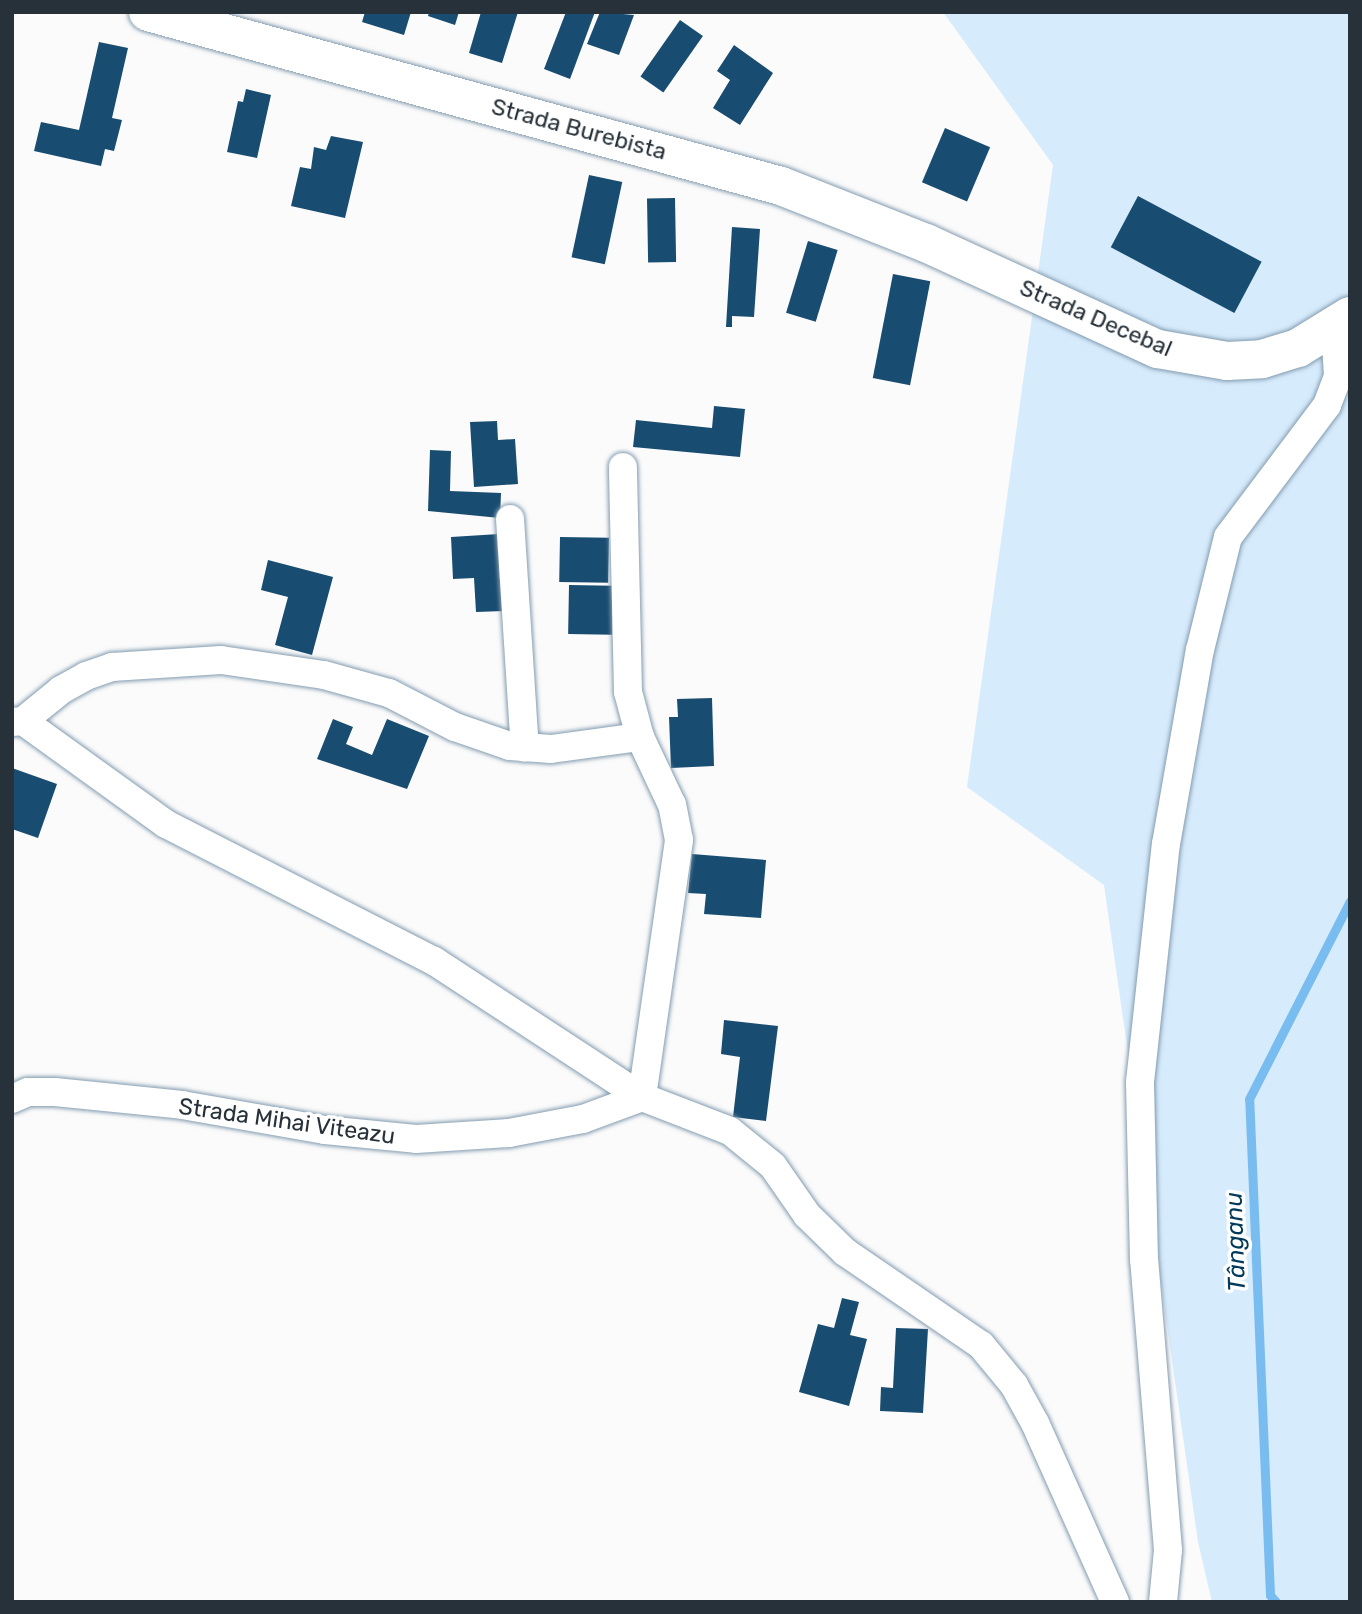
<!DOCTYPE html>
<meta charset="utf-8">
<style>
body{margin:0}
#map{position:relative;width:1362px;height:1614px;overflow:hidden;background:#fbfbfb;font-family:Rubik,sans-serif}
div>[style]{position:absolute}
.green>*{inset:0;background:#d6ebfc}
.stream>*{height:9px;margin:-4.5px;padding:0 4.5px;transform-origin:4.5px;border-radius:4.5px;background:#79bcef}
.building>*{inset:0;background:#184c70;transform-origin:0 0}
.roads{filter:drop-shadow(0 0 2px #839cb0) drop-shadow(0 0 2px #839cb0)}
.street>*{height:28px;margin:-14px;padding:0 14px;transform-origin:14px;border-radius:14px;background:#fff}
.secondary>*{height:38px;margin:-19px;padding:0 19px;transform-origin:19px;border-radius:19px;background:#fff}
span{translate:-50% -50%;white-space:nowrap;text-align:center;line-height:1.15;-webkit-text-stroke:7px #fff;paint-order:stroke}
.street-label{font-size:23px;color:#273139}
.water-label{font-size:24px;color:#023a5b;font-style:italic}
.frame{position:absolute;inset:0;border:14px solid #273139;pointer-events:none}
</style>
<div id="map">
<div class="green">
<div style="clip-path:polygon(943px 12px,1350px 12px,1350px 1602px,1212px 1602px,1198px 1542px,1104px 885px,967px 787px,1053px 165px)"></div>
</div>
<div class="stream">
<div style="left:1276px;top:1602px;width:9px;rotate:-131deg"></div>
<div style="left:1270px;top:1595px;width:496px;rotate:-92.4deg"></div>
<div style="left:1249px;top:1099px;width:222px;rotate:-63deg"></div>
</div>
<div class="building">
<div style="clip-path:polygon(365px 12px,411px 12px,404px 35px,362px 22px)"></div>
<div style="clip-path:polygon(429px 12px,459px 12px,455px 25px,428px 16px)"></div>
<div style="clip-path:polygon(481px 12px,518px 12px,502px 63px,469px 53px)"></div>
<div style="clip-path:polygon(566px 12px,595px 12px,570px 79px,544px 69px)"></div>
<div style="clip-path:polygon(600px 12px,634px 15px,619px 55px,587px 44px)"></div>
<div style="left:680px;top:20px;width:28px;height:69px;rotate:35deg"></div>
<div style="clip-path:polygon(99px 42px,128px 48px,112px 118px,122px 120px,114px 151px,105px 149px,101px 166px,34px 151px,41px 122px,79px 130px)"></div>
<div style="clip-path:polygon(734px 45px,773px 73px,740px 125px,713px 108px,730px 80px,717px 71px)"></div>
<div style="clip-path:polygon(246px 89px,271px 95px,257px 158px,227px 152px,238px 101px,243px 102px)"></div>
<div style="left:945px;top:128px;width:49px;height:59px;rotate:23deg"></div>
<div style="clip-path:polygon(331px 136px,363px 142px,345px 218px,291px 206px,300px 167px,311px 169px,314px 147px,326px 150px)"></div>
<div style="left:589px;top:175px;width:34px;height:84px;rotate:12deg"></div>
<div style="left:1138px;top:196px;width:140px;height:58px;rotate:28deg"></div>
<div style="left:675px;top:198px;width:64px;height:28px;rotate:89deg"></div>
<div style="clip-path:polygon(732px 227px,760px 229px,754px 317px,732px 316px,732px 327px,726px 327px)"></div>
<div style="left:808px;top:241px;width:31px;height:75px;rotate:17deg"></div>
<div style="left:893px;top:274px;width:38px;height:106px;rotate:11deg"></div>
<div style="clip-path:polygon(714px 406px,745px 409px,740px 457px,633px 447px,636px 420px,712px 428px)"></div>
<div style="clip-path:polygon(497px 421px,498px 440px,515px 439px,518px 484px,474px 487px,470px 422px)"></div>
<div style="clip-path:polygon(430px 450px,451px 451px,450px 491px,501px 493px,500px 518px,428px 511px)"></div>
<div style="clip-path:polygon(499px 534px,504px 611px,476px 612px,474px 578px,453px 579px,451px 537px)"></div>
<div style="left:560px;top:537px;width:49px;height:45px;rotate:1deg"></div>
<div style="clip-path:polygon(268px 560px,333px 577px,312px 655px,275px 645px,288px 597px,261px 590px)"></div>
<div style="left:569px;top:585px;width:44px;height:49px;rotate:1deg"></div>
<div style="clip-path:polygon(712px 698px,714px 766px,671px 768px,669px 717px,678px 717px,677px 699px)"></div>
<div style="clip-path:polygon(333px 719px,353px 727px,346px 744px,372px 755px,387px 719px,429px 736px,407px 789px,317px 759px)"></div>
<div style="clip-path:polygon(12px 768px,57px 784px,38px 838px,12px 829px)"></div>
<div style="clip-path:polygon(692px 854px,766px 860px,761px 918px,704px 914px,706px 894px,688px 893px)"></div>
<div style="clip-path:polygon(724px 1020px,778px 1026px,766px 1121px,733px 1117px,740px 1057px,721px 1054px)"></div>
<div style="clip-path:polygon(842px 1298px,859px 1302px,850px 1335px,867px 1339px,849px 1406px,799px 1392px,818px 1324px,834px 1328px)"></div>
<div style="clip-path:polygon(896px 1328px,928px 1329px,923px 1413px,880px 1411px,881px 1387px,893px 1388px)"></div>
</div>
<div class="roads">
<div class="street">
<div style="left:510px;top:519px;width:229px;rotate:86.3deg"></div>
<div style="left:23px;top:721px;width:176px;rotate:35.8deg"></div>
<div style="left:166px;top:824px;width:301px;rotate:27.1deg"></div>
<div style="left:434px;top:961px;width:249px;rotate:33.2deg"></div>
<div style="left:642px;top:1097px;width:94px;rotate:21.1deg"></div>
<div style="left:730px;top:1131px;width:55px;rotate:39.1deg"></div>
<div style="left:773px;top:1166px;width:60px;rotate:55.2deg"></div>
<div style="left:807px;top:1215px;width:53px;rotate:44.2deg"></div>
<div style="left:845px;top:1252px;width:165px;rotate:34.4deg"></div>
<div style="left:981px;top:1345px;width:52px;rotate:50.5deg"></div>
<div style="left:1014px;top:1385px;width:43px;rotate:61.1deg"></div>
<div style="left:1035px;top:1423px;width:196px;rotate:65.9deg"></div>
<div style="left:12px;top:722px;width:11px;rotate:-5deg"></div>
<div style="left:23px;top:721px;width:49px;rotate:-39.2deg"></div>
<div style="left:61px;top:690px;width:29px;rotate:-29deg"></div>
<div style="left:86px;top:676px;width:28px;rotate:-19deg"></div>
<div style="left:112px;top:667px;width:109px;rotate:-3.7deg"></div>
<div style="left:221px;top:660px;width:104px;rotate:8.3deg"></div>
<div style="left:324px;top:675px;width:67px;rotate:15.5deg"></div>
<div style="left:389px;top:693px;width:74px;rotate:27.3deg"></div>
<div style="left:455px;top:727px;width:58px;rotate:19.1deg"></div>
<div style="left:510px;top:746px;width:41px;rotate:4.2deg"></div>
<div style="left:551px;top:749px;width:90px;rotate:-7.7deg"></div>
<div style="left:12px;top:1099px;width:17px;rotate:-24deg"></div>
<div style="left:28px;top:1092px;width:27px"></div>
<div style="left:55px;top:1092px;width:128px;rotate:5.8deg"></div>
<div style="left:182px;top:1105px;width:145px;rotate:9.9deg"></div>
<div style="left:325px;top:1130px;width:91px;rotate:5.6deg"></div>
<div style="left:416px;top:1139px;width:93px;rotate:-3.7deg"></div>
<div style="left:509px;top:1133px;width:75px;rotate:-10.7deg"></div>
<div style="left:583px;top:1119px;width:63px;rotate:-20.4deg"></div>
<div style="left:642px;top:1097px;width:260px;rotate:-81.8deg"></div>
<div style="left:679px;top:840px;width:36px;rotate:-101deg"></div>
<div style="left:672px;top:805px;width:75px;rotate:-115.2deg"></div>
<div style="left:640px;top:737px;width:47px;rotate:-104.9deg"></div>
<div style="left:628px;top:692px;width:225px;rotate:-91.3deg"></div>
<div style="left:1163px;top:1602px;width:52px;rotate:-84.5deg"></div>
<div style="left:1168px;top:1550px;width:291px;rotate:-94.7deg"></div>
<div style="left:1144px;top:1260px;width:178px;rotate:-91.3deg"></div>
<div style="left:1140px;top:1082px;width:239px;rotate:-83.8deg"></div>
<div style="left:1166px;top:844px;width:197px;rotate:-80.1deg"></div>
<div style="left:1200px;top:650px;width:116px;rotate:-76.1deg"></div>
<div style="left:1228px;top:537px;width:165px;rotate:-53.1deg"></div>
<div style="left:1327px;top:405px;width:31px;rotate:-69deg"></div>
<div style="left:1338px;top:376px;width:48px;rotate:-93.6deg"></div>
</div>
<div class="secondary">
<div style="left:148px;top:12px;width:656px;rotate:15.37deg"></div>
<div style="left:781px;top:186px;width:156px;rotate:21.5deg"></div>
<div style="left:926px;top:243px;width:255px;rotate:24.6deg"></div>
<div style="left:1158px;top:349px;width:70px;rotate:9.9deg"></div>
<div style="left:1227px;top:361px;width:35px;rotate:-3deg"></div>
<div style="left:1262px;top:359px;width:38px;rotate:-17deg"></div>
<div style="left:1298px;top:348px;width:61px;rotate:-31.6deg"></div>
</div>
</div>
<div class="street-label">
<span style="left:579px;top:129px;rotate:15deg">Strada Burebista</span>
<span style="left:1096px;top:318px;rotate:23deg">Strada Decebal</span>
<span style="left:287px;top:1121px;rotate:8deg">Strada Mihai Viteazu</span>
</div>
<div class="water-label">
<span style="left:1236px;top:1242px;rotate:-92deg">Tânganu</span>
</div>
<div class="frame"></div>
</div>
